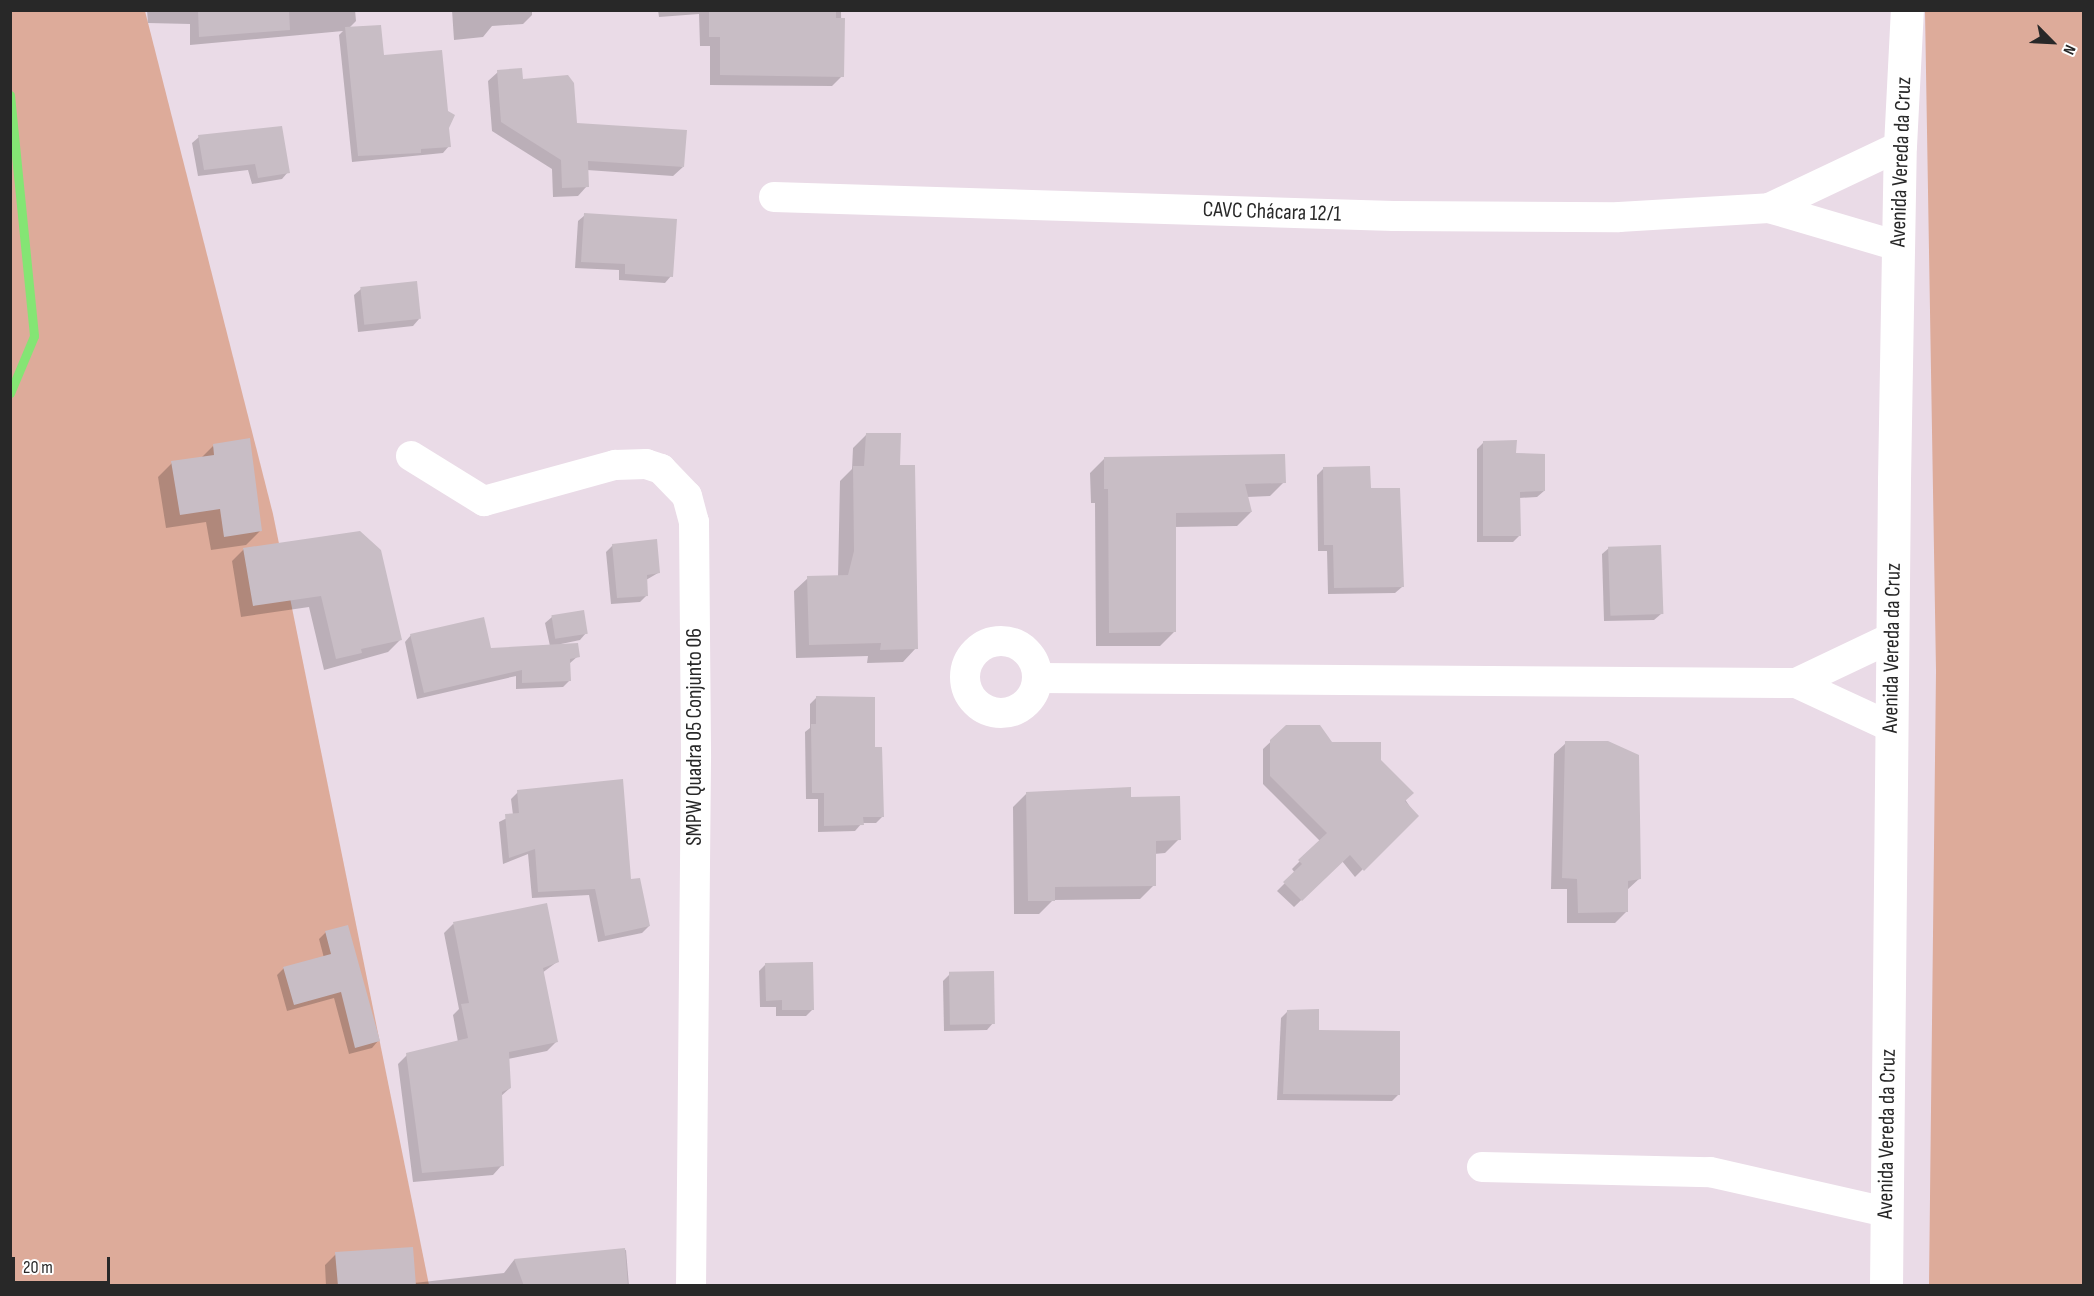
<!DOCTYPE html>
<meta charset="utf-8">
<style>
body{margin:0}
#map{position:relative;width:2094px;height:1296px;overflow:hidden;background:#eadbe7;font-family:"Sofia Sans Condensed",sans-serif}
div>[style]{position:absolute}
.green>*{inset:0;background:#ddab9a}
.shadow>*{inset:0;background:#0003}
.stream>*{height:9px;margin:-4.5px;padding:0 4.5px;transform-origin:4.5px;border-radius:4.5px;background:#84e574}
.building>*{inset:0;background:#c8bdc5;transform-origin:0 0}
.street>*{height:30px;margin:-15px;padding:0 15px;transform-origin:15px;border-radius:15px;background:#fff}
.street>.ring{margin:-15px;padding:0;box-sizing:content-box;background:none;border:30px solid #fff;border-radius:50%}
.secondary>*{height:33px;margin:-16.5px;padding:0 16.5px;transform-origin:16.5px;border-radius:16.5px;background:#fff}
span{translate:-50% -50%;white-space:nowrap;text-align:center;line-height:1.15;-webkit-text-stroke:4.5px #fff;paint-order:stroke}
.street-label{font-size:22px;color:#282828}
.frame{position:absolute;inset:0;border:12px solid #282828;pointer-events:none}
.north{position:absolute;left:2022px;top:12px;width:60px;height:60px;-webkit-text-stroke:4px #fff;paint-order:stroke;rotate:114deg;font-size:16px;font-weight:700;line-height:24px;text-align:center;color:#282828}
.north::after{content:'';display:block;margin:auto;width:21px;height:27px;background:#282828;clip-path:polygon(50% 0,100% 100%,50% 72%,0 100%)}
.scale{position:absolute;left:12px;top:1257px;width:98px;height:27px;box-sizing:border-box;border:3px solid #282828;border-top:0;padding-left:8px;font-size:18px;line-height:21px;white-space:nowrap;color:#282828;-webkit-text-stroke:4px #fff;paint-order:stroke}
</style>
<div id="map">
<div class="green">
<div style="clip-path:polygon(10px 11px,145px 11px,273px 514px,429px 1285px,11px 1285px)"></div>
<div style="clip-path:polygon(1925px 11px,2083px 11px,2083px 1285px,1929px 1285px,1936px 671px)"></div>
</div>
<div class="shadow">
<div style="clip-path:polygon(147px 10px,355px 10px,356px 21px,349px 28px,383px 56px,448px 128px,449px 146px,443px 153px,352px 162px,339px 35px,343px 31px,190px 45px,190px 24px,148px 23px)"></div>
<div style="clip-path:polygon(452px 10px,532px 10px,532px 15px,523px 24px,492px 26px,483px 37px,454px 40px)"></div>
<div style="clip-path:polygon(658px 10px,841px 10px,842px 76px,832px 86px,710px 85px,710px 46px,700px 46px,699px 14px,659px 17px)"></div>
<div style="clip-path:polygon(498px 72px,522px 80px,576px 124px,683px 167px,673px 176px,587px 170px,587px 186px,578px 196px,553px 197px,552px 169px,492px 131px,488px 81px)"></div>
<div style="clip-path:polygon(199px 137px,288px 172px,282px 179px,252px 184px,248px 170px,198px 176px,192px 143px)"></div>
<div style="clip-path:polygon(585px 215px,671px 276px,665px 283px,619px 280px,619px 270px,575px 268px,578px 221px)"></div>
<div style="clip-path:polygon(361px 289px,419px 319px,413px 326px,358px 332px,354px 295px)"></div>
<div style="clip-path:polygon(866px 435px,898px 466px,916px 648px,903px 662px,867px 663px,868px 656px,796px 658px,794px 591px,808px 578px,838px 577px,840px 481px,852px 469px,853px 448px)"></div>
<div style="clip-path:polygon(1483px 443px,1515px 455px,1544px 491px,1537px 497px,1519px 498px,1520px 535px,1513px 542px,1477px 542px,1477px 449px)"></div>
<div style="clip-path:polygon(213px 446px,260px 531px,246px 545px,211px 550px,206px 522px,166px 528px,158px 477px,172px 463px,201px 458px)"></div>
<div style="clip-path:polygon(1104px 459px,1284px 482px,1270px 496px,1247px 497px,1251px 512px,1237px 526px,1174px 527px,1174px 632px,1160px 646px,1096px 646px,1095px 503px,1091px 503px,1090px 473px)"></div>
<div style="clip-path:polygon(1323px 469px,1369px 490px,1402px 587px,1395px 593px,1328px 594px,1327px 551px,1318px 551px,1317px 475px)"></div>
<div style="clip-path:polygon(613px 545px,658px 573px,646px 580px,647px 595px,640px 602px,611px 604px,606px 552px)"></div>
<div style="clip-path:polygon(1609px 548px,1661px 614px,1654px 620px,1604px 621px,1602px 554px)"></div>
<div style="clip-path:polygon(244px 549px,400px 640px,388px 652px,324px 670px,309px 607px,241px 617px,232px 561px)"></div>
<div style="clip-path:polygon(552px 617px,586px 633px,580px 640px,561px 644px,578px 656px,569px 664px,570px 680px,563px 687px,516px 689px,516px 676px,417px 699px,405px 642px,411px 635px,490px 649px,550px 646px,545px 623px)"></div>
<div style="clip-path:polygon(816px 698px,874px 749px,883px 816px,876px 823px,862px 823px,855px 831px,818px 832px,818px 799px,806px 799px,805px 732px,810px 728px,810px 704px)"></div>
<div style="clip-path:polygon(1287px 726px,1380px 761px,1416px 816px,1355px 877px,1342px 861px,1294px 907px,1277px 891px,1295px 873px,1292px 869px,1320px 841px,1263px 784px,1263px 749px)"></div>
<div style="clip-path:polygon(1566px 743px,1640px 878px,1627px 890px,1627px 911px,1615px 923px,1567px 923px,1567px 889px,1551px 889px,1554px 754px)"></div>
<div style="clip-path:polygon(518px 792px,630px 881px,649px 926px,642px 933px,598px 942px,589px 895px,532px 898px,528px 854px,503px 864px,499px 822px,513px 815px,511px 799px)"></div>
<div style="clip-path:polygon(1027px 793px,1130px 798px,1179px 839px,1165px 853px,1154px 854px,1154px 885px,1140px 899px,1053px 900px,1039px 914px,1014px 914px,1013px 807px)"></div>
<div style="clip-path:polygon(453px 924px,557px 962px,542px 973px,556px 1042px,547px 1051px,508px 1059px,510px 1088px,500px 1097px,502px 1165px,493px 1175px,413px 1182px,398px 1064px,407px 1055px,458px 1042px,453px 1015px,459px 1009px,444px 933px)"></div>
<div style="clip-path:polygon(326px 932px,378px 1041px,372px 1048px,349px 1054px,334px 998px,287px 1011px,277px 975px,284px 968px,324px 958px,319px 939px)"></div>
<div style="clip-path:polygon(766px 964px,813px 1009px,806px 1016px,776px 1016px,776px 1007px,760px 1007px,759px 971px)"></div>
<div style="clip-path:polygon(950px 974px,993px 1023px,987px 1030px,944px 1031px,943px 981px)"></div>
<div style="clip-path:polygon(1288px 1011px,1317px 1032px,1398px 1095px,1392px 1101px,1277px 1100px,1281px 1018px)"></div>
<div style="clip-path:polygon(626px 1250px,629px 1286px,326px 1286px,325px 1265px,336px 1254px,414px 1283px,504px 1273px,514px 1260px)"></div>
</div>
<div class="stream">
<div style="left:10px;top:95px;width:242px;rotate:84.3deg"></div>
<div style="left:34px;top:336px;width:62px;rotate:112.8deg"></div>
<div style="left:10px;top:1280px;width:6px;rotate:81deg"></div>
</div>
<div class="building">
<div style="clip-path:polygon(198px 10px,289px 10px,290px 30px,199px 37px)"></div>
<div style="clip-path:polygon(709px 10px,836px 10px,836px 18px,845px 18px,844px 77px,720px 75px,720px 37px,709px 37px)"></div>
<div style="clip-path:polygon(381px 25px,384px 55px,442px 50px,448px 111px,455px 115px,449px 128px,451px 147px,421px 149px,421px 153px,358px 156px,345px 27px)"></div>
<div style="clip-path:polygon(522px 68px,523px 79px,568px 75px,574px 83px,577px 123px,687px 130px,684px 167px,588px 161px,589px 187px,562px 188px,561px 160px,501px 122px,497px 70px)"></div>
<div style="clip-path:polygon(282px 126px,290px 173px,258px 178px,255px 164px,204px 170px,198px 135px)"></div>
<div style="clip-path:polygon(584px 213px,677px 219px,673px 277px,625px 274px,625px 264px,581px 262px)"></div>
<div style="left:417px;top:281px;width:38px;height:57px;rotate:84deg"></div>
<div style="clip-path:polygon(866px 433px,901px 433px,900px 465px,915px 465px,918px 649px,880px 650px,881px 643px,809px 645px,807px 576px,848px 575px,854px 551px,853px 466px,864px 466px)"></div>
<div style="clip-path:polygon(250px 438px,262px 531px,224px 537px,220px 509px,180px 515px,171px 461px,214px 455px,213px 444px)"></div>
<div style="clip-path:polygon(1517px 440px,1516px 453px,1545px 454px,1545px 491px,1520px 492px,1521px 536px,1483px 536px,1483px 441px)"></div>
<div style="clip-path:polygon(1285px 454px,1286px 483px,1245px 484px,1252px 512px,1176px 513px,1176px 632px,1109px 633px,1108px 489px,1104px 489px,1104px 457px)"></div>
<div style="clip-path:polygon(1370px 466px,1371px 488px,1400px 488px,1404px 587px,1334px 588px,1333px 545px,1324px 545px,1323px 467px)"></div>
<div style="clip-path:polygon(360px 531px,381px 550px,402px 640px,361px 649px,362px 653px,336px 659px,321px 596px,253px 606px,243px 548px)"></div>
<div style="clip-path:polygon(657px 539px,660px 573px,647px 575px,648px 596px,617px 598px,612px 544px)"></div>
<div style="left:1661px;top:545px;width:69px;height:53px;rotate:88deg"></div>
<div style="left:584px;top:610px;width:24px;height:33px;rotate:81deg"></div>
<div style="clip-path:polygon(484px 617px,491px 648px,578px 643px,580px 657px,570px 659px,571px 681px,522px 683px,522px 670px,424px 693px,410px 634px)"></div>
<div style="clip-path:polygon(816px 696px,875px 697px,875px 747px,882px 747px,884px 817px,863px 817px,864px 825px,824px 826px,824px 793px,812px 793px,811px 724px,816px 724px)"></div>
<div style="clip-path:polygon(1286px 725px,1320px 725px,1332px 742px,1381px 742px,1381px 760px,1414px 793px,1405px 801px,1419px 816px,1364px 871px,1350px 855px,1302px 901px,1283px 882px,1302px 864px,1298px 860px,1327px 833px,1270px 776px,1270px 740px)"></div>
<div style="clip-path:polygon(1565px 741px,1608px 741px,1639px 755px,1641px 879px,1628px 881px,1628px 912px,1578px 913px,1577px 879px,1562px 878px)"></div>
<div style="clip-path:polygon(623px 779px,631px 879px,640px 878px,650px 926px,605px 936px,595px 889px,538px 892px,535px 849px,509px 858px,505px 814px,519px 813px,517px 790px)"></div>
<div style="clip-path:polygon(1131px 787px,1131px 797px,1180px 796px,1181px 840px,1156px 841px,1156px 886px,1055px 887px,1055px 901px,1028px 901px,1026px 792px)"></div>
<div style="clip-path:polygon(547px 903px,559px 962px,543px 968px,558px 1042px,509px 1052px,511px 1088px,502px 1092px,504px 1166px,422px 1173px,406px 1053px,468px 1038px,461px 1004px,469px 1003px,453px 922px)"></div>
<div style="clip-path:polygon(348px 925px,380px 1041px,355px 1048px,341px 992px,294px 1005px,283px 967px,331px 954px,325px 931px)"></div>
<div style="clip-path:polygon(813px 962px,814px 1010px,782px 1010px,782px 1000px,766px 1001px,765px 963px)"></div>
<div style="left:994px;top:971px;width:53px;height:45px;rotate:89deg"></div>
<div style="clip-path:polygon(1319px 1009px,1319px 1030px,1400px 1031px,1400px 1095px,1283px 1094px,1287px 1010px)"></div>
<div style="clip-path:polygon(413px 1247px,416px 1286px,338px 1286px,335px 1252px)"></div>
<div style="clip-path:polygon(625px 1248px,628px 1286px,524px 1286px,514px 1259px)"></div>
</div>
<div class="street">
<div style="left:774px;top:197px;width:620px;rotate:1.76deg"></div>
<div style="left:1394px;top:216px;width:225px;rotate:0.3deg"></div>
<div style="left:1619px;top:217px;width:150px;rotate:-3.4deg"></div>
<div style="left:1769px;top:208px;width:134px;rotate:16.4deg"></div>
<div style="left:1769px;top:208px;width:145px;rotate:-25.3deg"></div>
<div style="left:411px;top:456px;width:86px;rotate:31.7deg"></div>
<div style="left:484px;top:501px;width:136px;rotate:-15.4deg"></div>
<div style="left:615px;top:465px;width:31px;rotate:-2deg"></div>
<div style="left:646px;top:464px;width:16px;rotate:18deg"></div>
<div style="left:661px;top:469px;width:37px;rotate:46deg"></div>
<div style="left:687px;top:496px;width:27px;rotate:75deg"></div>
<div style="left:694px;top:522px;width:236px;rotate:89.5deg"></div>
<div style="left:696px;top:758px;width:528px;rotate:90.54deg"></div>
<div class="ring" style="left:965px;top:641px;width:42px;height:42px"></div>
<div style="left:1037px;top:678px;width:759px;rotate:0.38deg"></div>
<div style="left:1796px;top:683px;width:105px;rotate:24.9deg"></div>
<div style="left:1796px;top:683px;width:107px;rotate:-25.4deg"></div>
<div style="left:1482px;top:1167px;width:228px;rotate:1.3deg"></div>
<div style="left:1710px;top:1172px;width:180px;rotate:12.8deg"></div>
</div>
<div class="secondary">
<div style="left:1886px;top:1286px;width:806px;rotate:-89.43deg"></div>
<div style="left:1894px;top:480px;width:334px;rotate:-89deg"></div>
<div style="left:1900px;top:146px;width:136px;rotate:-87.1deg"></div>
</div>
<div class="street-label">
<span style="left:1901px;top:162px;rotate:-88deg">Avenida Vereda da Cruz</span>
<span style="left:1272px;top:212px;rotate:2deg">CAVC Chácara 12/1</span>
<span style="left:1892px;top:648px;rotate:-89deg">Avenida Vereda da Cruz</span>
<span style="left:695px;top:737px;rotate:-90deg">SMPW Quadra 05 Conjunto 06</span>
<span style="left:1887px;top:1134px;rotate:-89deg">Avenida Vereda da Cruz</span>
</div>
<div class="frame"></div>
<div class="north">N</div>
<div class="scale">20 m</div>
</div>
